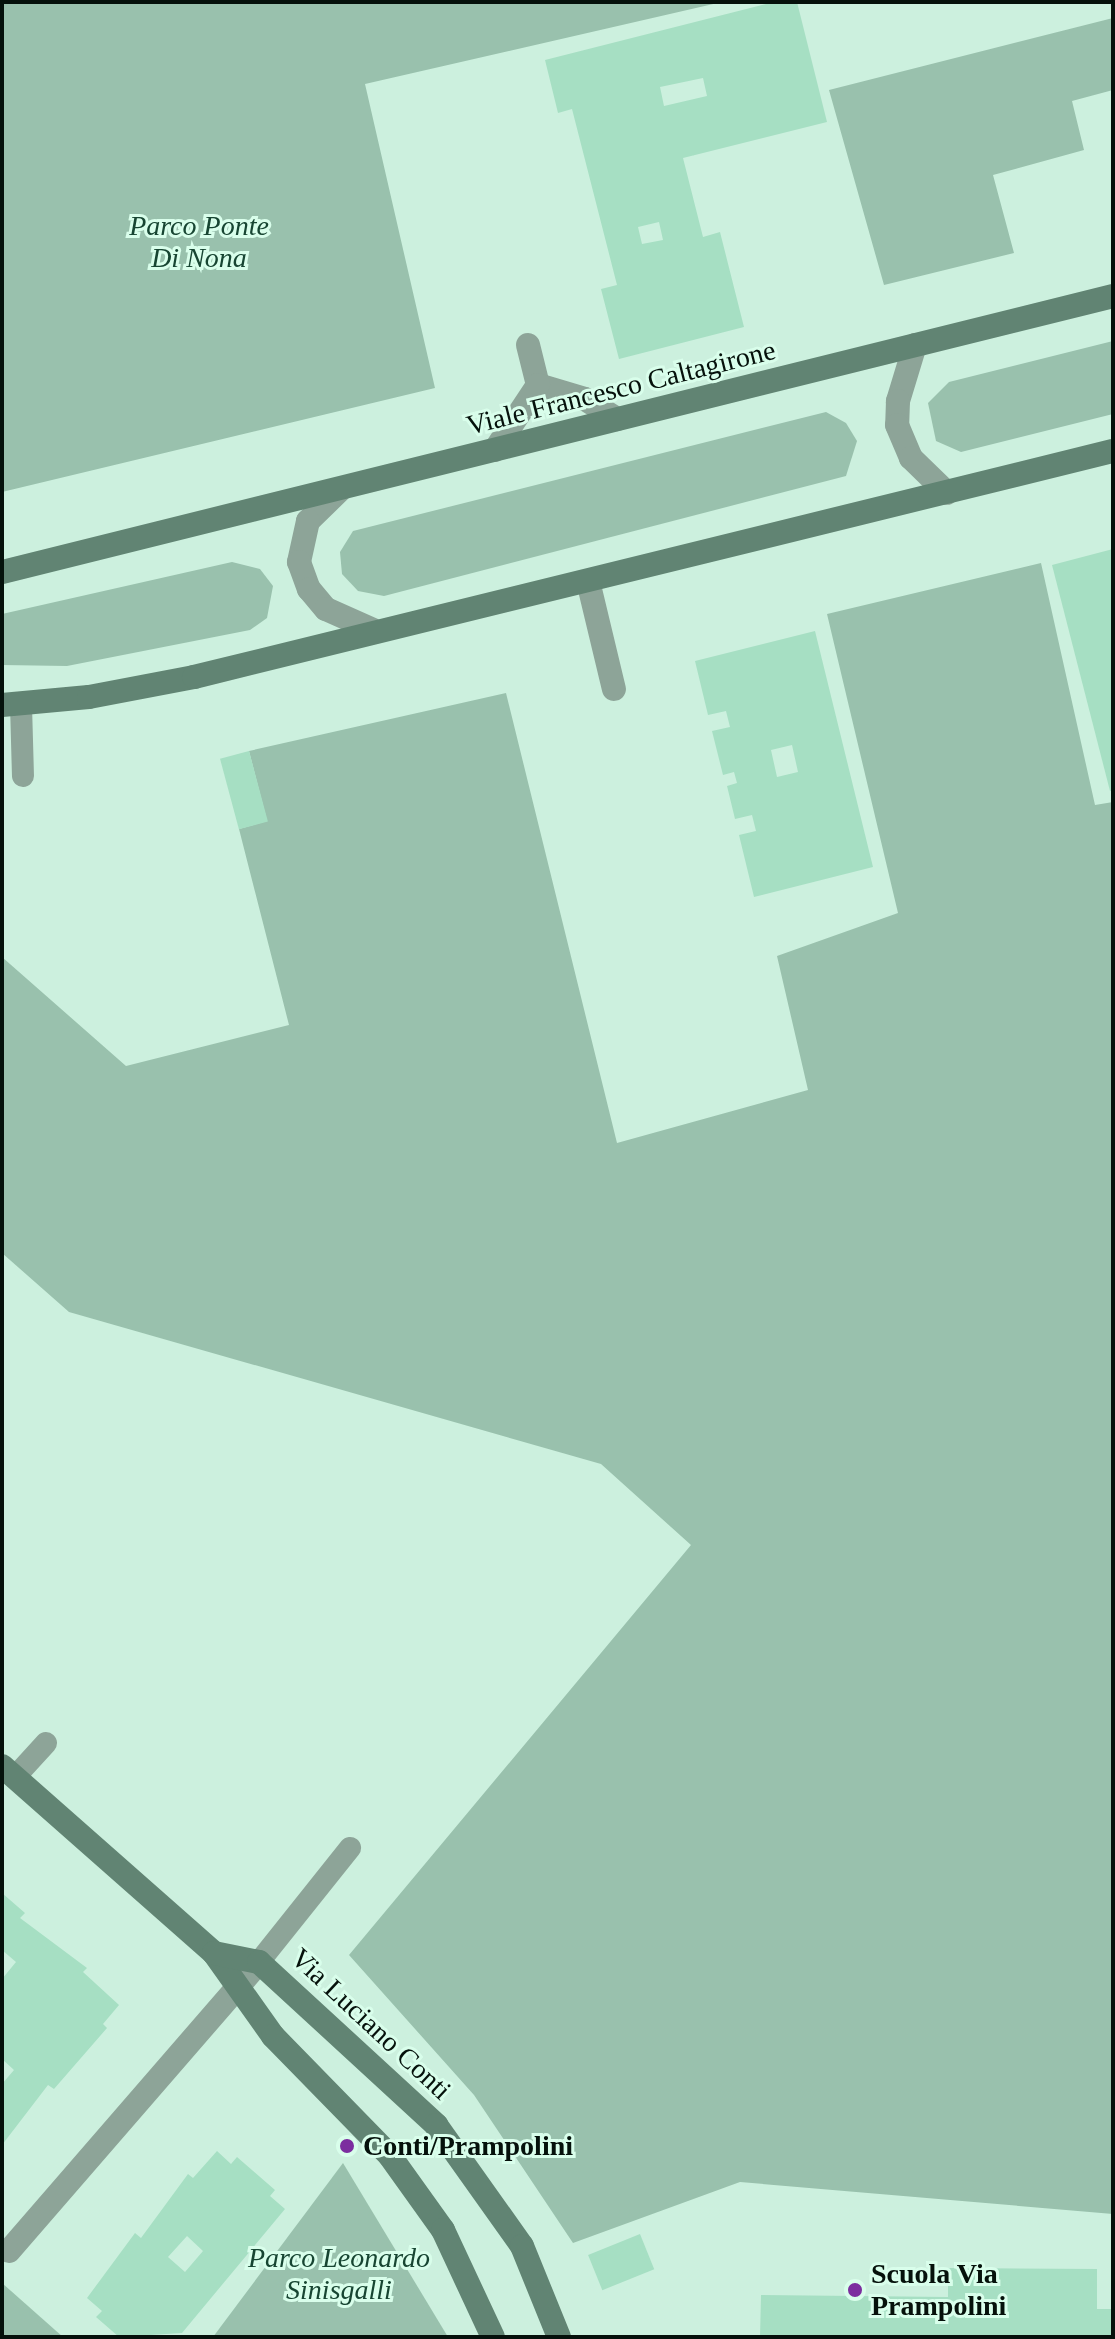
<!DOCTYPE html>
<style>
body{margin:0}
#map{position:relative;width:1115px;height:2339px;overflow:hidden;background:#ccf0de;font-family:Georgia,serif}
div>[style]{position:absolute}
.green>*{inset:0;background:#99c1ad}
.building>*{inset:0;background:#a6dfc3;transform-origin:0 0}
.lane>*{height:22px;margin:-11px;padding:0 11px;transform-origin:11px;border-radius:11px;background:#8da498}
.street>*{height:24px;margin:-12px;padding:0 12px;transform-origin:12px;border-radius:12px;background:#8da498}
.secondary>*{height:24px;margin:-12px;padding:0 12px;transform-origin:12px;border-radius:12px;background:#618473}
.dots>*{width:22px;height:22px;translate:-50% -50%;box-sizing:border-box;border:4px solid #d9feeb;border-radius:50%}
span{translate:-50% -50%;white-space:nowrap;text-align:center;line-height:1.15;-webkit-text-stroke:6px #d9feeb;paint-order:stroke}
.park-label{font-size:28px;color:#174532;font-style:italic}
.street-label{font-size:28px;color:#05110b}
.poi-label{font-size:28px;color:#05110b;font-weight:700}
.left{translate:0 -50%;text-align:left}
.frame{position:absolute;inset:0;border:4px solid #05110b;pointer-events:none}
</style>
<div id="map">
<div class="green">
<div style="clip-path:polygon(2px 2px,722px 2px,365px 84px,435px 388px,2px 492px)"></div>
<div style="clip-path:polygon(1113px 18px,1113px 90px,1072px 101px,1084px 150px,993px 175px,1014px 253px,884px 285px,829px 90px)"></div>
<div style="clip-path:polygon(1113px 341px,1113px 414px,961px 452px,936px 441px,928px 403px,949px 382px)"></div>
<div style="clip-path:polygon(826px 412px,846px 423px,857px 441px,846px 476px,384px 596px,358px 591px,342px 574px,340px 552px,353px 531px)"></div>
<div style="clip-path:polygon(232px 562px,260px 569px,273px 586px,267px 618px,250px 630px,67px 666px,2px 665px,2px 614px)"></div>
<div style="clip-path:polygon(1041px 563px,1095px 805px,1113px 802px,1113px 2214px,740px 2182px,573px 2243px,474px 2095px,349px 1955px,691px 1545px,601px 1464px,69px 1312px,2px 1253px,2px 957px,126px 1066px,289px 1025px,239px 829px,267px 821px,249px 751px,506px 693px,617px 1143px,808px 1090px,777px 956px,898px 913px,827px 614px)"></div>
<div style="clip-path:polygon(343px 2163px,448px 2337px,213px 2337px)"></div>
<div style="clip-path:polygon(2px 2283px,63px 2337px,2px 2337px)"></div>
</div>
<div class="building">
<div style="clip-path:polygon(evenodd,774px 2px,797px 2px,827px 122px,683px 158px,703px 237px,720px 232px,744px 327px,619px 359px,601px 289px,617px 285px,572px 109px,558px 113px,545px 60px,774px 2px,703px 78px,707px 96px,664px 106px,660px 87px,703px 78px,774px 2px,659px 222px,663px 240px,642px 244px,638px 227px,659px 222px)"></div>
<div style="clip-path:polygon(1113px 549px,1113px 790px,1110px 791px,1052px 565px)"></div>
<div style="clip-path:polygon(evenodd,815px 631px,873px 867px,754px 897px,739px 835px,756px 831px,752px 815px,735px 819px,727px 786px,737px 783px,734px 772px,723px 775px,712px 731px,730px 727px,726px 711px,708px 715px,695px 661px,815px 631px,792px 745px,798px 772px,777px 777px,771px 750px,792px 745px)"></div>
<div style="left:249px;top:751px;width:73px;height:30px;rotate:75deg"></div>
<div style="clip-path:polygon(2px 1893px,25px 1913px,20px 1918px,87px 1968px,83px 1972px,119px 2005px,103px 2024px,107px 2028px,54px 2089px,48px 2085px,2px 2145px,2px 2084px,14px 2070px,2px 2059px,2px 1979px,16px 1962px,2px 1950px)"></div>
<div style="clip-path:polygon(evenodd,217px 2151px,231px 2164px,237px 2157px,275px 2190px,270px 2196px,285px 2209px,182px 2333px,119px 2337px,96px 2317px,102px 2311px,87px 2298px,135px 2233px,141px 2238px,188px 2174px,193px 2178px,217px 2151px,187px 2236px,203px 2251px,185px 2272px,168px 2257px,187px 2236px)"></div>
<div style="left:640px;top:2234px;width:38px;height:56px;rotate:68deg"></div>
<div style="clip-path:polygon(948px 2268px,1097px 2269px,1097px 2309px,1113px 2309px,1113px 2337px,760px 2337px,761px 2295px,948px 2297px)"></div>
</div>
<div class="lane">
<div style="left:21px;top:705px;width:71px;rotate:88.4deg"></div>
<div style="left:15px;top:1777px;width:46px;rotate:-47.6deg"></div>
<div style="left:259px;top:1962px;width:146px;rotate:-51.4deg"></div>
</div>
<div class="street">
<div style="left:528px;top:345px;width:41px;rotate:76deg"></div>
<div style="left:915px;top:345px;width:59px;rotate:106.9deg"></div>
<div style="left:898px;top:401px;width:24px;rotate:92deg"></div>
<div style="left:897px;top:425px;width:36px;rotate:67deg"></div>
<div style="left:911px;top:458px;width:50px;rotate:44.2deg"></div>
<div style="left:538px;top:385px;width:49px;rotate:16.6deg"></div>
<div style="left:585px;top:399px;width:38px;rotate:32deg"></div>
<div style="left:495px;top:450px;width:78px;rotate:-56.5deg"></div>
<div style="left:341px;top:489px;width:46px;rotate:135.9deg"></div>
<div style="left:308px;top:521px;width:42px;rotate:102.4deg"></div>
<div style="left:299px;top:562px;width:29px;rotate:70deg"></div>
<div style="left:309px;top:589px;width:26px;rotate:50deg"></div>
<div style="left:326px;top:609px;width:51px;rotate:24.1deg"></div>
<div style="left:588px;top:581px;width:111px;rotate:76.5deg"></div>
<div style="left:9px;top:2251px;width:382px;rotate:-49.1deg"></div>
</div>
<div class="secondary">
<div style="left:2px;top:572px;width:1145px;rotate:-13.95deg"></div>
<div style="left:2px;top:705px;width:87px;rotate:-5.3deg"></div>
<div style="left:89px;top:697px;width:107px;rotate:-10.8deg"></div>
<div style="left:194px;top:677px;width:946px;rotate:-13.82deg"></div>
<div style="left:2px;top:1766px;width:283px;rotate:41.4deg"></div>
<div style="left:214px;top:1953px;width:102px;rotate:54.6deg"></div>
<div style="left:273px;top:2036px;width:168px;rotate:45.7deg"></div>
<div style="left:390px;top:2156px;width:91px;rotate:54.4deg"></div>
<div style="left:443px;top:2230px;width:118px;rotate:65deg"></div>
<div style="left:214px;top:1953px;width:46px;rotate:11.3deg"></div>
<div style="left:259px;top:1962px;width:241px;rotate:42.6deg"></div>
<div style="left:436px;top:2125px;width:148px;rotate:54.6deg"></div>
<div style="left:522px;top:2246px;width:98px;rotate:67.9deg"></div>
</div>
<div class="dots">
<div style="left:347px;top:2146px;background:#7c2e9f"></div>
<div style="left:855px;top:2290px;background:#7c2e9f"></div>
</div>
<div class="park-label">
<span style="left:199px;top:242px">Parco Ponte<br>Di Nona</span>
<span style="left:339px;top:2274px">Parco Leonardo<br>Sinisgalli</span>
</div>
<div class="street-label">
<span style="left:621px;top:388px;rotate:-14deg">Viale Francesco Caltagirone</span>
<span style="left:371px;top:2024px;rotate:43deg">Via Luciano Conti</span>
</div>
<div class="poi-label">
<span class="left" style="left:363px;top:2146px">Conti/Prampolini</span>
<span class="left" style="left:871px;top:2290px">Scuola Via<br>Prampolini</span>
</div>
<div class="frame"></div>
</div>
